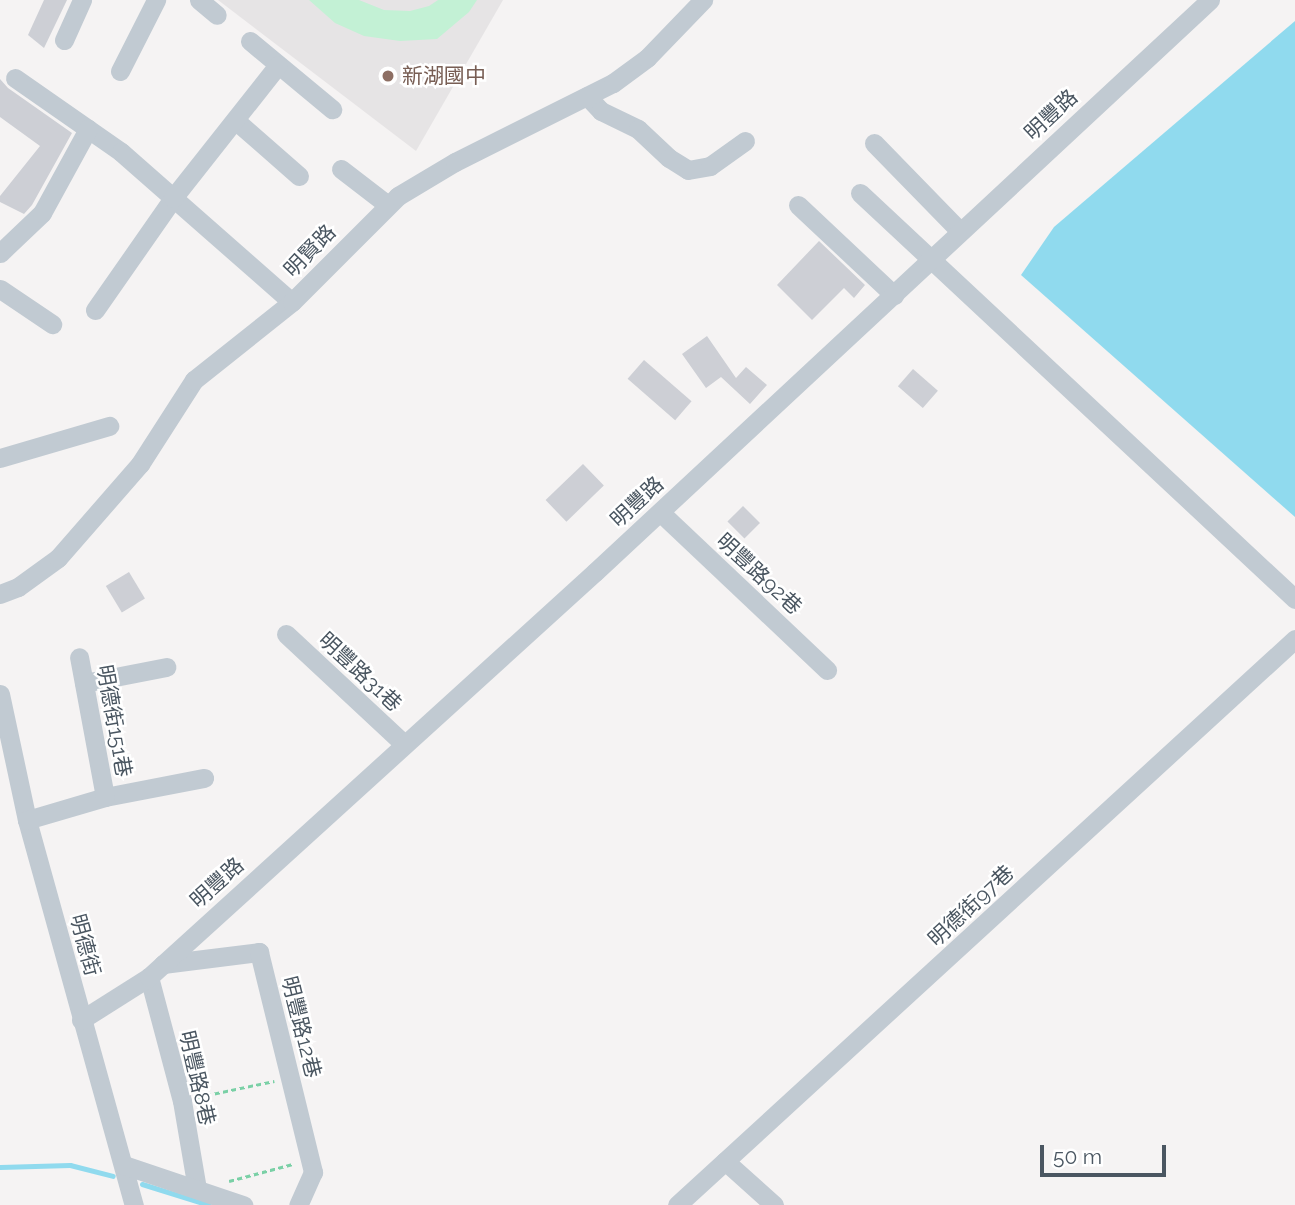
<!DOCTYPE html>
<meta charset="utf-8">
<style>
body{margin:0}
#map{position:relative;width:1295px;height:1205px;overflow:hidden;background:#f5f3f3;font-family:Raleway,"Noto Sans TC",sans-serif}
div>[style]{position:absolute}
.education>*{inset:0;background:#e6e4e5}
.green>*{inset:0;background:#c3f1d5}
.water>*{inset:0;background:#90daee}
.stream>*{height:5px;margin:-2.5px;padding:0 2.5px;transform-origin:2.5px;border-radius:2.5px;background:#90daee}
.building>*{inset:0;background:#cdcfd5;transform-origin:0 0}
.path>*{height:2.5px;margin-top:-1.25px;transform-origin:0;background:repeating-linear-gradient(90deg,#7ad0a6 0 5px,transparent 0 8.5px)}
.minor>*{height:19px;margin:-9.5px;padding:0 9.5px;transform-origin:9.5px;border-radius:9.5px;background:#c1cad2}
.dots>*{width:19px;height:19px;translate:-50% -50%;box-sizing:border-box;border:4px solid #fff;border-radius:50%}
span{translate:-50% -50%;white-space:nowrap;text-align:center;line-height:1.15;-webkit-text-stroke:5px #fff;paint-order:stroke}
.education-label{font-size:21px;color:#785e54}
.left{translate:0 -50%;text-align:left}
.street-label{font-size:21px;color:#4a5661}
.scale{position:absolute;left:1040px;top:1145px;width:126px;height:32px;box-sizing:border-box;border:4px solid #4a5661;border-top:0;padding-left:9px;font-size:21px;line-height:24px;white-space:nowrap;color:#4a5661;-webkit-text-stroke:5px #fff;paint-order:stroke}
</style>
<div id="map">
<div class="education">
<div style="clip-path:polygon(218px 0,503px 0,416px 151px)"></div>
</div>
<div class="green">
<div style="clip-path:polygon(309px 0,359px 0,384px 10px,410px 11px,429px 6px,438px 0,477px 0,469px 12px,437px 39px,400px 41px,364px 36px,335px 23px)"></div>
</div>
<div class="water">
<div style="clip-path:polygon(1295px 21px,1295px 517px,1021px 275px,1054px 227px)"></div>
</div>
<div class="stream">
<div style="left:0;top:1167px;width:70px;rotate:-1.6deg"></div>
<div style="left:70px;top:1165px;width:44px;rotate:14.3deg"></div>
<div style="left:142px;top:1184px;width:70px;rotate:17.4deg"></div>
</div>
<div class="building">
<div style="clip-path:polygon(44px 0,67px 0,44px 48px,28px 35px)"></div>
<div style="clip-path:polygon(0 79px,8px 88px,72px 133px,32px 205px,24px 214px,0 202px,0 196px,40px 146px,0 117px)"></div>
<div style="clip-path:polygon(819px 241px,865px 285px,854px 298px,844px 288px,812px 320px,777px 285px)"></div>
<div style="clip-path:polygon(707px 336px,736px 378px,746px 367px,767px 385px,750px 404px,721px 377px,706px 388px,682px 354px)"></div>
<div style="left:644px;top:360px;width:63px;height:25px;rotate:41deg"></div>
<div style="left:913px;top:369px;width:33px;height:23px;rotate:41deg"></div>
<div style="left:583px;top:464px;width:30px;height:52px;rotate:46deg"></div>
<div style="left:743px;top:506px;width:24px;height:22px;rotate:45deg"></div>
<div style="left:129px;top:572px;width:31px;height:27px;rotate:59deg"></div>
</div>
<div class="path">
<div style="left:198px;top:1097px;width:78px;rotate:-11.9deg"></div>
<div style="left:229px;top:1181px;width:66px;rotate:-14.9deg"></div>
</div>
<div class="minor">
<div style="left:199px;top:0;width:23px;rotate:40deg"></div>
<div style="left:64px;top:40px;width:44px;rotate:-65.8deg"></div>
<div style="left:250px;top:41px;width:107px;rotate:39.7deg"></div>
<div style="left:120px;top:71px;width:80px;rotate:-63.1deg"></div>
<div style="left:15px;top:78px;width:129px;rotate:34.9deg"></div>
<div style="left:121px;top:152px;width:227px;rotate:41.3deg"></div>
<div style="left:587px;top:96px;width:21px;rotate:47deg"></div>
<div style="left:601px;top:111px;width:41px;rotate:25.9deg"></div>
<div style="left:638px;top:129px;width:42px;rotate:43.1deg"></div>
<div style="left:669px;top:158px;width:22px;rotate:32deg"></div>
<div style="left:688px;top:170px;width:22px;rotate:-10deg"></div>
<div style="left:710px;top:166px;width:43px;rotate:-35.5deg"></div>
<div style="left:235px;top:120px;width:85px;rotate:41.2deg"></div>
<div style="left:874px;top:143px;width:123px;rotate:45.7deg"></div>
<div style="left:341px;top:169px;width:59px;rotate:37.5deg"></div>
<div style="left:860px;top:193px;width:595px;rotate:43.03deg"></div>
<div style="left:798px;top:205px;width:132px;rotate:43.2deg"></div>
<div style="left:0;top:253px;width:58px;rotate:-43.6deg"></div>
<div style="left:42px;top:213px;width:96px;rotate:-61.3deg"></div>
<div style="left:0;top:289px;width:63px;rotate:33.9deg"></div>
<div style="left:95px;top:310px;width:136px;rotate:-55.1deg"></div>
<div style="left:173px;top:198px;width:169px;rotate:-51.7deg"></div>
<div style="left:0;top:458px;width:114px;rotate:-16.4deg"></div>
<div style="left:660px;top:512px;width:230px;rotate:43.4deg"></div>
<div style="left:0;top:594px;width:19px;rotate:-21deg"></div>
<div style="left:18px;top:587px;width:49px;rotate:-35.9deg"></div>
<div style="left:58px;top:558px;width:125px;rotate:-48.9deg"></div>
<div style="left:140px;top:464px;width:100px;rotate:-57.3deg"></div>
<div style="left:194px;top:380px;width:125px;rotate:-38.5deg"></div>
<div style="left:292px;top:302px;width:150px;rotate:-45deg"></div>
<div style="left:398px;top:196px;width:66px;rotate:-30.8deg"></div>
<div style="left:455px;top:162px;width:177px;rotate:-26.6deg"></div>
<div style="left:613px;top:83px;width:42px;rotate:-36.3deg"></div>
<div style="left:647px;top:58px;width:81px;rotate:-46deg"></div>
<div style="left:286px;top:634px;width:161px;rotate:43deg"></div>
<div style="left:84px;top:683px;width:84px;rotate:-11deg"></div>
<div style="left:0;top:694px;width:129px;rotate:77.9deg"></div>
<div style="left:27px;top:820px;width:400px;rotate:74.5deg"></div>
<div style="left:105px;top:797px;width:101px;rotate:-10.9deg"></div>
<div style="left:27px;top:820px;width:81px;rotate:-16.4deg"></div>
<div style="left:105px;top:797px;width:142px;rotate:-100.5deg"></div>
<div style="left:163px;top:964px;width:97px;rotate:-7.1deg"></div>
<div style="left:259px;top:952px;width:227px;rotate:76.2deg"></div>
<div style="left:313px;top:1172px;width:36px;rotate:114deg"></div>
<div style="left:149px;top:977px;width:128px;rotate:75.1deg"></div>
<div style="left:182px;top:1101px;width:89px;rotate:80.3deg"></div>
<div style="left:81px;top:1020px;width:80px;rotate:-32.3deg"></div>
<div style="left:149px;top:977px;width:602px;rotate:-42.24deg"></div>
<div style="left:595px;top:572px;width:840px;rotate:-42.93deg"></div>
<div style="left:725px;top:1161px;width:66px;rotate:41.9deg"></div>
<div style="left:124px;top:1165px;width:126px;rotate:18.6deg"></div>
<div style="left:677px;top:1205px;width:838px;rotate:-42.49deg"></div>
</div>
<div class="dots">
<div style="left:388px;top:76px;background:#8d6e63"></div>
</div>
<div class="education-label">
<span class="left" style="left:402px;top:76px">新湖國中</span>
</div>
<div class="street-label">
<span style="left:1051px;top:115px;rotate:-43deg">明豐路</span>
<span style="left:310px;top:251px;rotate:-46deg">明賢路</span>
<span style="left:637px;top:502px;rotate:-43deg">明豐路</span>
<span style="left:759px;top:574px;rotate:43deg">明豐路92巷</span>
<span style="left:360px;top:672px;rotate:43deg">明豐路31巷</span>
<span style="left:114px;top:721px;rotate:80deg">明德街151巷</span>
<span style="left:217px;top:883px;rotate:-42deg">明豐路</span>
<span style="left:971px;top:906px;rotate:-43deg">明德街97巷</span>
<span style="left:85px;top:945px;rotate:75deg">明德街</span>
<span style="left:301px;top:1027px;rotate:76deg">明豐路12巷</span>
<span style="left:197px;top:1078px;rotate:77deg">明豐路8巷</span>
</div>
<div class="scale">50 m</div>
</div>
